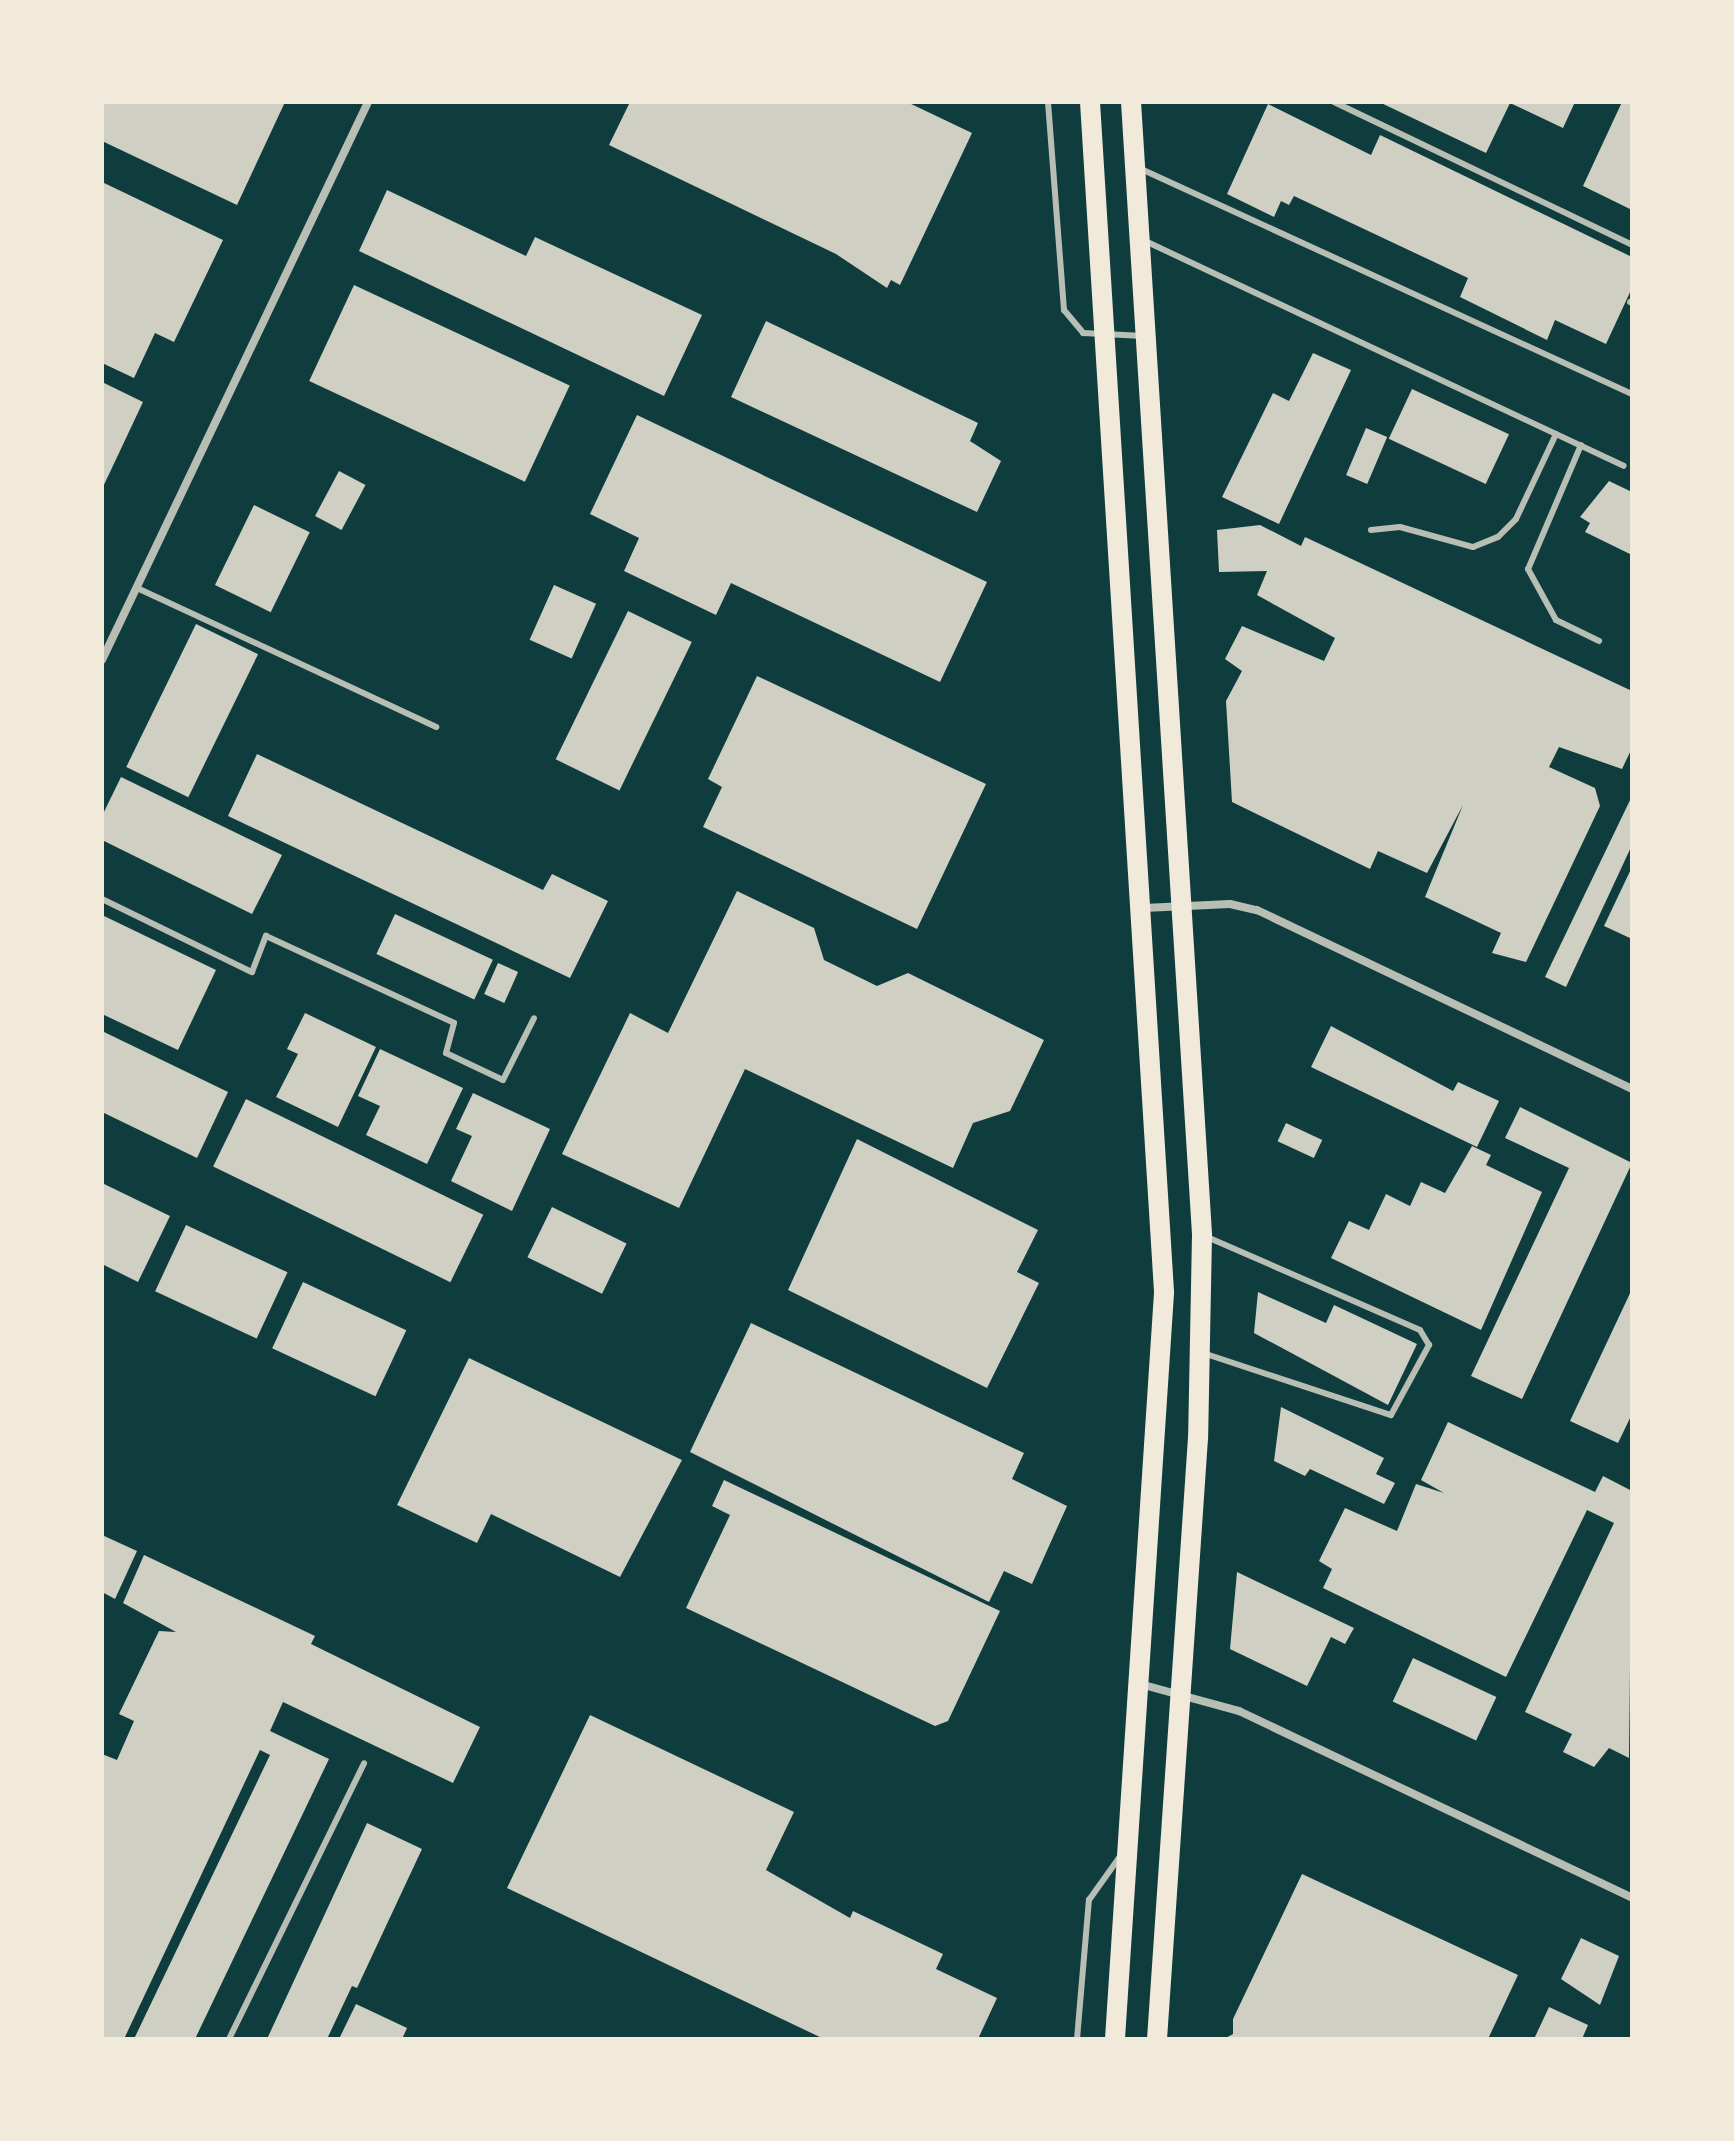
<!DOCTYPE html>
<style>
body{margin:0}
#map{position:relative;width:1734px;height:2141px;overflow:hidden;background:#0f3d3e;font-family:Figtree,sans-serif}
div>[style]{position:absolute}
.building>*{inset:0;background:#cfcfc3;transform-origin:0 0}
.service>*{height:6px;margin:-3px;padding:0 3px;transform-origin:3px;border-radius:3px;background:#b8beb3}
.minor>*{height:8px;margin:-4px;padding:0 4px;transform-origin:4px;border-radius:4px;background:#b8beb3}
.trunk>*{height:20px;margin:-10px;padding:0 10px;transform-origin:10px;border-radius:10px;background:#f1e9da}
span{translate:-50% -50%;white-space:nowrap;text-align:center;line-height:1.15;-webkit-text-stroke:8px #f1e9da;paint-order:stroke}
.frame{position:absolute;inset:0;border:104px solid #f1e9da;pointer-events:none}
</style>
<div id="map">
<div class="building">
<div style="clip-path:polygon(102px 102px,285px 102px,237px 205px,102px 141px)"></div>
<div style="clip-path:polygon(630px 102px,907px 102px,972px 133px,900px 285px,891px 280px,887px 288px,836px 254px,609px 145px)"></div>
<div style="clip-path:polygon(1379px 102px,1575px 102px,1563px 128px,1510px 103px,1486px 153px)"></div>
<div style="clip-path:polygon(1622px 102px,1632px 102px,1632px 210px,1583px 186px)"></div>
<div style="clip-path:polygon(1268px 104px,1371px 155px,1380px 135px,1632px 257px,1632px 288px,1606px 344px,1555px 320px,1547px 340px,1460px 297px,1468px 278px,1294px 196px,1289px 205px,1281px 201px,1274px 217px,1227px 194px)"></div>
<div style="clip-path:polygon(102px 182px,223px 240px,174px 342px,155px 333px,134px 378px,102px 363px)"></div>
<div style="clip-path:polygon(387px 190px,526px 256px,535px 237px,702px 315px,664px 396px,359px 251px)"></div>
<div style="left:354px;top:285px;width:238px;height:106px;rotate:25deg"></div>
<div style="clip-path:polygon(766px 321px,978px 423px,970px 441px,1001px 461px,977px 512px,731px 397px)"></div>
<div style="clip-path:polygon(1313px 353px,1351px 370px,1279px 524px,1222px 497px,1273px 393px,1289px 401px)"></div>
<div style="clip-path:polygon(102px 382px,143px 402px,102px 489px)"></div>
<div style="left:1412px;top:389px;width:107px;height:55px;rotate:25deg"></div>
<div style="clip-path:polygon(637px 415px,987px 582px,940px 682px,731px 583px,716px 615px,624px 571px,639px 538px,590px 514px)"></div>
<div style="left:1366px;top:428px;width:23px;height:51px;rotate:23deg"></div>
<div style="left:339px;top:471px;width:30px;height:51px;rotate:28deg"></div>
<div style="clip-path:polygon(1609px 481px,1632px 492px,1632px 555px,1585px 532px,1590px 523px,1580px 517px)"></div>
<div style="left:254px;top:505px;width:62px;height:89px;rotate:26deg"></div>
<div style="clip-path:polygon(1260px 525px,1301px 546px,1305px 537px,1632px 691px,1632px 748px,1622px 769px,1559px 747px,1549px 767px,1595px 788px,1600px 806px,1526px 962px,1492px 953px,1501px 933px,1425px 897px,1463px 805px,1427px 873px,1378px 851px,1370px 869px,1232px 802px,1226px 701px,1242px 671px,1225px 659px,1242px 626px,1324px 661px,1335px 638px,1257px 595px,1267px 571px,1219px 572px,1217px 530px)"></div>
<div style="left:554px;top:585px;width:46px;height:60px;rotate:24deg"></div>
<div style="left:628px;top:611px;width:71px;height:165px;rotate:26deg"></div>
<div style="left:196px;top:624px;width:69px;height:159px;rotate:26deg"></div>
<div style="clip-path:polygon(757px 676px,986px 784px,917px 929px,703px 827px,722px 787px,708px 779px)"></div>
<div style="clip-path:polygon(257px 754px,543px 890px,552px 874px,608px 901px,570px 978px,228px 816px)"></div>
<div style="clip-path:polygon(121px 777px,282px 855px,252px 914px,102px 840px,102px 816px)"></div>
<div style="clip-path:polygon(1632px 796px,1632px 845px,1566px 987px,1545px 977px)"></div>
<div style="clip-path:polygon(1632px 867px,1632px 939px,1604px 926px)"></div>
<div style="clip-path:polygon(737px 891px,814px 928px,824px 960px,877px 986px,908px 973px,1044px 1040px,1010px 1111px,973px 1123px,953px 1168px,745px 1069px,679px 1208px,562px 1154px,630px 1013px,668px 1033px)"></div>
<div style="left:395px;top:914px;width:108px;height:44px;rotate:25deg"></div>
<div style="clip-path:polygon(102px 915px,216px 970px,178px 1050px,102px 1014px)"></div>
<div style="left:498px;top:963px;width:22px;height:34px;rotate:24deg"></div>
<div style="clip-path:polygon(305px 1013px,376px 1047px,338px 1127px,276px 1097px,298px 1054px,287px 1049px)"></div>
<div style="clip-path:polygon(1331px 1026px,1453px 1091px,1458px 1082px,1499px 1101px,1477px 1147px,1311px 1067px)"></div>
<div style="clip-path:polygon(102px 1031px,228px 1092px,197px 1158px,102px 1112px)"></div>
<div style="clip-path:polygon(380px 1049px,463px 1088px,427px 1164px,366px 1135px,380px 1106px,358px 1096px)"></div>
<div style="clip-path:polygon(473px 1093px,550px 1129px,512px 1211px,451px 1181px,472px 1136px,456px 1129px)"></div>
<div style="left:246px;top:1099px;width:264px;height:75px;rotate:26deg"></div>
<div style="clip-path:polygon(1520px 1107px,1632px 1163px,1522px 1399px,1471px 1376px,1569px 1168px,1505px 1138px)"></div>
<div style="left:1286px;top:1123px;width:40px;height:20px;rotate:25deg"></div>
<div style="clip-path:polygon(857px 1139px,1038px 1230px,1017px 1272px,1039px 1283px,987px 1388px,788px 1290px)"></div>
<div style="clip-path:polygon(1472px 1146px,1491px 1155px,1486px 1165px,1542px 1192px,1481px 1330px,1331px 1258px,1349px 1221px,1369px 1230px,1386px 1194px,1410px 1206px,1421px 1182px,1445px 1193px)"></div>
<div style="clip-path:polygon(102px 1183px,170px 1216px,138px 1282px,102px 1264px)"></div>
<div style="left:552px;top:1207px;width:83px;height:56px;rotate:26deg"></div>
<div style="left:186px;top:1225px;width:112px;height:73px;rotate:25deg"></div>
<div style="left:303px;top:1282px;width:114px;height:73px;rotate:25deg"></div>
<div style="clip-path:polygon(1632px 1289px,1632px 1414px,1618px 1443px,1570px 1421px)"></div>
<div style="clip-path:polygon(1258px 1292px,1326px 1323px,1334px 1305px,1417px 1344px,1388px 1405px,1254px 1333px)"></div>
<div style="clip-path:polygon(751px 1323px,1024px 1453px,1012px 1479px,1067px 1506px,1032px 1584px,1004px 1571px,989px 1602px,690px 1452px)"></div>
<div style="clip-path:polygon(469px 1358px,682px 1460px,620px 1577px,491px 1514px,477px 1543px,397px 1505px)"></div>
<div style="clip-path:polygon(1281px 1407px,1384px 1458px,1376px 1474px,1395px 1483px,1384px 1504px,1310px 1469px,1305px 1476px,1274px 1461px)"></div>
<div style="clip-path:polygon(1448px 1422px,1595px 1492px,1603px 1476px,1632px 1491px,1629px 1758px,1609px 1748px,1594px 1767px,1563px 1752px,1572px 1734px,1525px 1712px,1614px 1523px,1587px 1510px,1506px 1677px,1323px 1588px,1332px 1569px,1319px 1561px,1345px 1508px,1397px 1531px,1416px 1484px,1444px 1493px,1421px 1480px)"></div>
<div style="clip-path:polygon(724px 1480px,1000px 1611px,948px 1721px,935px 1726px,686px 1608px,730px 1515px,712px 1506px)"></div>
<div style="clip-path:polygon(102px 1535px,137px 1551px,115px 1599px,102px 1592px)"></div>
<div style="clip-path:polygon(144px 1555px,315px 1636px,311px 1644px,480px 1727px,453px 1783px,283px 1702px,270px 1731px,329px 1759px,195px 2039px,134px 2039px,270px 1755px,260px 1750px,124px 2039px,102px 2039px,102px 1754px,117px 1760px,134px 1721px,119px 1714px,159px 1631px,176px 1632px,123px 1603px)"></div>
<div style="clip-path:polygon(1237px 1572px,1354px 1628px,1345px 1644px,1331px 1637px,1307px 1686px,1230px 1649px)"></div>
<div style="left:1413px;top:1658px;width:92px;height:48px;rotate:25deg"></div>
<div style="clip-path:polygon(590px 1715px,794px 1812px,766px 1870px,850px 1918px,853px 1911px,943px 1954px,936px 1969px,997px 1998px,978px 2039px,824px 2039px,507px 1888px)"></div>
<div style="clip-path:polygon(367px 1823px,422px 1849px,357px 1988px,352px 1986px,327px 2039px,267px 2039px)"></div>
<div style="clip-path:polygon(1302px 1874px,1518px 1975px,1488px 2039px,1224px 2039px,1233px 2034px,1233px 2019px)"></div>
<div style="clip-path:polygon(1581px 1938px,1619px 1956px,1600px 2005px,1561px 1979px)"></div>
<div style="clip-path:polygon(356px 2004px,407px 2028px,402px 2039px,339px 2039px)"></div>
<div style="clip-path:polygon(1549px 2007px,1588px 2025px,1582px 2039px,1534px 2039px)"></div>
</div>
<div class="service">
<div style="left:1048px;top:102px;width:209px;rotate:85.6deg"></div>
<div style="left:1064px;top:310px;width:30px;rotate:50deg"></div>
<div style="left:1083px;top:333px;width:61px;rotate:2.8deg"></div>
<div style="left:1334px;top:102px;width:331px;rotate:25.6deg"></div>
<div style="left:1141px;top:169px;width:540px;rotate:24.62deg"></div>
<div style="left:1143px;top:240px;width:531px;rotate:25.17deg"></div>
<div style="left:1630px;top:302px;width:2px;rotate:27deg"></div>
<div style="left:1581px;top:445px;width:135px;rotate:113.1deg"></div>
<div style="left:1528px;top:569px;width:58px;rotate:61.2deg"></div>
<div style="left:1556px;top:620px;width:48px;rotate:26deg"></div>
<div style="left:1371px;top:530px;width:29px;rotate:-6deg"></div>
<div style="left:1400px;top:527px;width:76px;rotate:15.3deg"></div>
<div style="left:1473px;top:547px;width:27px;rotate:-22deg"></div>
<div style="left:1498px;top:537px;width:25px;rotate:-45deg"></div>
<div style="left:1516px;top:519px;width:94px;rotate:-64.8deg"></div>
<div style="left:137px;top:588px;width:330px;rotate:24.9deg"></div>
<div style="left:102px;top:899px;width:167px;rotate:26deg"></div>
<div style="left:252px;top:972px;width:39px;rotate:-69deg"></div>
<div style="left:266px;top:936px;width:207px;rotate:24.8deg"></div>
<div style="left:454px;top:1023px;width:31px;rotate:105deg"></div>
<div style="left:446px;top:1053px;width:63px;rotate:25.3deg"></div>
<div style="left:503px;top:1080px;width:69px;rotate:-63.4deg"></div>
<div style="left:1203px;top:1353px;width:198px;rotate:18.3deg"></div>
<div style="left:1391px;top:1415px;width:80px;rotate:-61.5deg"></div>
<div style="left:1429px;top:1345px;width:17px;rotate:-121deg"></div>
<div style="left:1420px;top:1330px;width:235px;rotate:-156.4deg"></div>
<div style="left:229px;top:2039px;width:307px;rotate:-63.9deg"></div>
<div style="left:1077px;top:2039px;width:140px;rotate:-85.1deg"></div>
<div style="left:1089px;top:1900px;width:55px;rotate:-54.6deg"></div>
</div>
<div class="minor">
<div style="left:102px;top:660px;width:618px;rotate:-64.51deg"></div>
<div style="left:1144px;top:908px;width:86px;rotate:-2.7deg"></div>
<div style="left:1230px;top:904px;width:28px;rotate:13deg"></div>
<div style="left:1257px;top:910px;width:416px;rotate:25.5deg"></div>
<div style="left:1140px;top:1684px;width:103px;rotate:15.3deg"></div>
<div style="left:1239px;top:1711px;width:435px;rotate:25.4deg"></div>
</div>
<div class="trunk">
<div style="left:1090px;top:102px;width:1193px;rotate:86.44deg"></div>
<div style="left:1164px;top:1293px;width:748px;rotate:93.76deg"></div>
<div style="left:1131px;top:102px;width:1135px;rotate:86.41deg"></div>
<div style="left:1202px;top:1235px;width:203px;rotate:91.1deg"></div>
<div style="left:1198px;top:1438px;width:602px;rotate:93.9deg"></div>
</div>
<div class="frame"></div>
</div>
